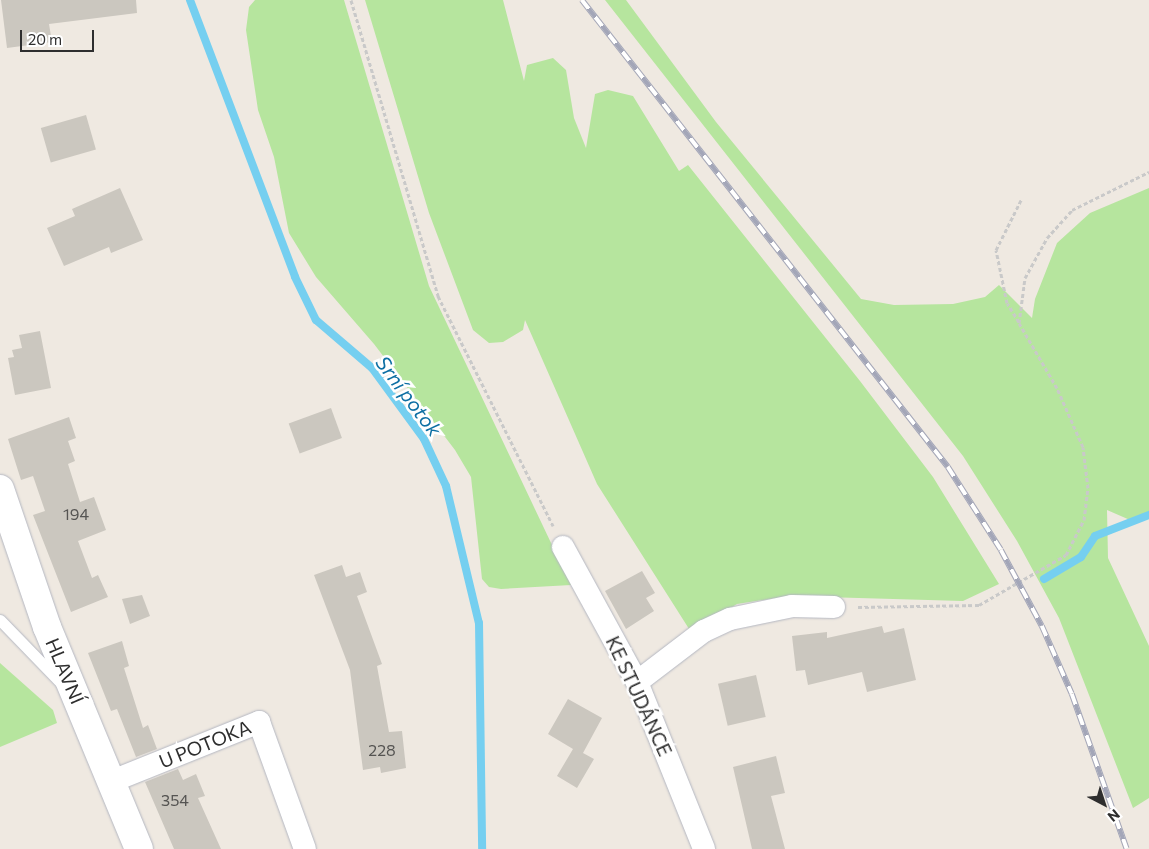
<!DOCTYPE html>
<meta charset="utf-8">
<style>
body{margin:0}
#map{position:relative;width:1149px;height:849px;overflow:hidden;background:#efe9e1;font-family:Commissioner,sans-serif}
div>[style]{position:absolute}
.green>*{inset:0;background:#b6e59e}
.stream>*{height:8px;margin:-4px;padding:0 4px;transform-origin:4px;border-radius:4px;background:#75cff0}
.building>*{inset:0;background:#cbc7bf;transform-origin:0 0}
.path>*{height:3px;margin-top:-1.5px;transform-origin:0;background:repeating-linear-gradient(90deg,#c9c9c9 0 4px,transparent 0 6.5px)}
.roads{filter:drop-shadow(0 0 1px #b4b7c1) drop-shadow(0 0 1px #b4b7c1)}
.lane>*{height:11px;margin:-5.5px;padding:0 5.5px;transform-origin:5.5px;border-radius:5.5px;background:#fff}
.street>*{height:22px;margin:-11px;padding:0 11px;transform-origin:11px;border-radius:11px;background:#fff}
.secondary>*{height:28px;margin:-14px;padding:0 14px;transform-origin:14px;border-radius:14px;background:#fff}
.rail>*{height:5.5px;margin-top:-2.75px;transform-origin:0;background:repeating-linear-gradient(90deg,#fff 0 11px,#a3a6b8 0 22px);box-sizing:border-box;border-block:1px solid #a3a6b8}
span{translate:-50% -50%;white-space:nowrap;text-align:center;line-height:1.15;-webkit-text-stroke:5px #fff;paint-order:stroke}
.number-label{font-size:16px;color:#555452}
.number-label span{-webkit-text-stroke-width:0}
.street-label{font-size:19px;color:#2e2e2e}
.water-label{font-size:20px;color:#0d6fa3;font-style:italic}
.north{position:absolute;left:1079px;top:779px;width:50px;height:50px;-webkit-text-stroke:4px #fff;paint-order:stroke;rotate:140deg;font-size:14px;font-weight:700;line-height:20px;text-align:center;color:#2e2e2e}
.north::after{content:'';display:block;margin:auto;width:18px;height:22px;background:#2e2e2e;clip-path:polygon(50% 0,100% 100%,50% 72%,0 100%)}
.scale{position:absolute;left:20px;top:30px;width:74px;height:22px;box-sizing:border-box;border:2px solid #2e2e2e;border-top:0;padding-left:6px;font-size:15px;line-height:18px;white-space:nowrap;color:#2e2e2e;-webkit-text-stroke:4px #fff;paint-order:stroke}
</style>
<div id="map">
<div class="green">
<div style="clip-path:polygon(255px 0,344px 0,429px 286px,571px 585px,501px 589px,489px 587px,482px 579px,471px 477px,455px 450px,374px 344px,316px 277px,289px 233px,274px 157px,258px 110px,246px 30px,249px 7px)"></div>
<div style="clip-path:polygon(365px 0,503px 0,524px 81px,527px 65px,553px 58px,566px 70px,574px 118px,586px 148px,595px 94px,608px 90px,633px 96px,679px 171px,688px 165px,860px 381px,933px 477px,999px 584px,963px 601px,789px 596px,737px 604px,691px 632px,597px 484px,525px 320px,523px 330px,503px 342px,489px 343px,473px 330px,429px 213px)"></div>
<div style="clip-path:polygon(605px 0,626px 0,716px 122px,861px 299px,894px 305px,953px 304px,985px 297px,999px 285px,1032px 318px,1035px 299px,1057px 243px,1090px 213px,1149px 188px,1149px 512px,1130px 520px,1107px 510px,1108px 558px,1149px 646px,1149px 798px,1133px 808px,1059px 618px,1017px 541px,963px 456px)"></div>
<div style="clip-path:polygon(0 663px,53px 710px,57px 723px,0 747px)"></div>
</div>
<div class="stream">
<div style="left:190px;top:0;width:296px;rotate:69.2deg"></div>
<div style="left:295px;top:277px;width:48px;rotate:64deg"></div>
<div style="left:316px;top:320px;width:74px;rotate:40.6deg"></div>
<div style="left:372px;top:368px;width:88px;rotate:53.8deg"></div>
<div style="left:424px;top:439px;width:52px;rotate:64.9deg"></div>
<div style="left:446px;top:486px;width:141px;rotate:76.5deg"></div>
<div style="left:479px;top:623px;width:226px;rotate:89.2deg"></div>
<div style="left:1044px;top:579px;width:43px;rotate:-30.7deg"></div>
<div style="left:1081px;top:557px;width:25px;rotate:-56deg"></div>
<div style="left:1095px;top:536px;width:58px;rotate:-21.3deg"></div>
</div>
<div class="building">
<div style="clip-path:polygon(1px 0,136px 0,137px 13px,49px 24px,52px 42px,7px 48px)"></div>
<div style="left:86px;top:115px;width:36px;height:47px;rotate:74deg"></div>
<div style="clip-path:polygon(120px 188px,143px 240px,111px 253px,109px 247px,64px 266px,47px 228px,75px 216px,72px 209px)"></div>
<div style="clip-path:polygon(40px 331px,51px 388px,15px 395px,8px 358px,14px 357px,12px 350px,22px 348px,19px 335px)"></div>
<div style="left:331px;top:408px;width:32px;height:45px;rotate:70deg"></div>
<div style="clip-path:polygon(69px 417px,76px 438px,68px 441px,75px 461px,68px 464px,80px 502px,94px 497px,106px 530px,78px 541px,92px 578px,98px 575px,108px 597px,71px 612px,33px 515px,45px 511px,33px 476px,21px 480px,8px 439px)"></div>
<div style="clip-path:polygon(342px 565px,346px 577px,360px 572px,367px 592px,357px 596px,382px 664px,377px 666px,389px 732px,402px 731px,406px 768px,381px 773px,380px 767px,363px 770px,350px 670px,314px 575px)"></div>
<div style="clip-path:polygon(642px 571px,655px 593px,646px 598px,654px 611px,626px 629px,605px 591px)"></div>
<div style="clip-path:polygon(142px 595px,150px 616px,130px 624px,122px 599px)"></div>
<div style="clip-path:polygon(882px 626px,884px 633px,904px 628px,916px 680px,867px 692px,862px 672px,808px 685px,805px 670px,796px 671px,792px 636px,827px 632px,827px 638px)"></div>
<div style="clip-path:polygon(122px 641px,129px 666px,124px 668px,143px 728px,148px 725px,157px 749px,136px 757px,117px 709px,111px 711px,88px 653px)"></div>
<div style="left:756px;top:675px;width:43px;height:39px;rotate:77deg"></div>
<div style="clip-path:polygon(568px 699px,602px 718px,583px 753px,594px 759px,577px 788px,557px 776px,573px 749px,548px 734px)"></div>
<div style="clip-path:polygon(776px 756px,785px 793px,771px 796px,785px 849px,752px 849px,733px 767px)"></div>
<div style="clip-path:polygon(178px 769px,183px 780px,196px 774px,205px 796px,198px 798px,221px 849px,174px 849px,145px 782px)"></div>
</div>
<div class="path">
<div style="left:351px;top:0;width:309px;rotate:73.6deg"></div>
<div style="left:438px;top:296px;width:257px;rotate:63.4deg"></div>
<div style="left:1019px;top:322px;width:22px;rotate:-122deg"></div>
<div style="left:1007px;top:303px;width:54px;rotate:-101.7deg"></div>
<div style="left:996px;top:250px;width:56px;rotate:-63.4deg"></div>
<div style="left:858px;top:607px;width:121px;rotate:-0.9deg"></div>
<div style="left:979px;top:605px;width:100px;rotate:-29.9deg"></div>
<div style="left:1066px;top:555px;width:39px;rotate:-63deg"></div>
<div style="left:1084px;top:520px;width:32px;rotate:-83deg"></div>
<div style="left:1088px;top:488px;width:41px;rotate:-97deg"></div>
<div style="left:1083px;top:447px;width:64px;rotate:-113.8deg"></div>
<div style="left:1057px;top:388px;width:75px;rotate:-120.3deg"></div>
<div style="left:1019px;top:323px;width:45px;rotate:-82.4deg"></div>
<div style="left:1025px;top:278px;width:46px;rotate:-61.2deg"></div>
<div style="left:1047px;top:238px;width:38px;rotate:-48deg"></div>
<div style="left:1072px;top:210px;width:86px;rotate:-26.3deg"></div>
</div>
<div class="roads">
<div class="lane">
<div style="left:0;top:620px;width:91px;rotate:45.9deg"></div>
</div>
<div class="street">
<div style="left:563px;top:547px;width:154px;rotate:61.3deg"></div>
<div style="left:637px;top:682px;width:180px;rotate:68.1deg"></div>
<div style="left:637px;top:682px;width:84px;rotate:-37.3deg"></div>
<div style="left:704px;top:631px;width:29px;rotate:-25deg"></div>
<div style="left:730px;top:619px;width:63px;rotate:-11.8deg"></div>
<div style="left:792px;top:606px;width:42px;rotate:1.4deg"></div>
<div style="left:110px;top:782px;width:161px;rotate:-21.9deg"></div>
<div style="left:259px;top:722px;width:135px;rotate:70.1deg"></div>
</div>
<div class="secondary">
<div style="left:0;top:489px;width:146px;rotate:71.2deg"></div>
<div style="left:47px;top:627px;width:240px;rotate:67.5deg"></div>
</div>
</div>
<div class="rail">
<div style="left:582px;top:0;width:593px;rotate:51.91deg"></div>
<div style="left:948px;top:467px;width:98px;rotate:57.4deg"></div>
<div style="left:1001px;top:550px;width:86px;rotate:61.7deg"></div>
<div style="left:1042px;top:626px;width:74px;rotate:66.2deg"></div>
<div style="left:1072px;top:694px;width:164px;rotate:70.5deg"></div>
</div>
<div class="number-label">
<span style="left:76px;top:514px">194</span>
<span style="left:382px;top:750px">228</span>
<span style="left:175px;top:800px">354</span>
</div>
<div class="street-label">
<span style="left:65px;top:671px;rotate:67deg">HLAVNÍ</span>
<span style="left:639px;top:696px;rotate:65deg">KE STUDÁNCE</span>
<span style="left:205px;top:744px;rotate:-22deg">U POTOKA</span>
</div>
<div class="water-label">
<span style="left:409px;top:396px;rotate:53deg">Srní potok</span>
</div>
<div class="north">N</div>
<div class="scale">20 m</div>
</div>
